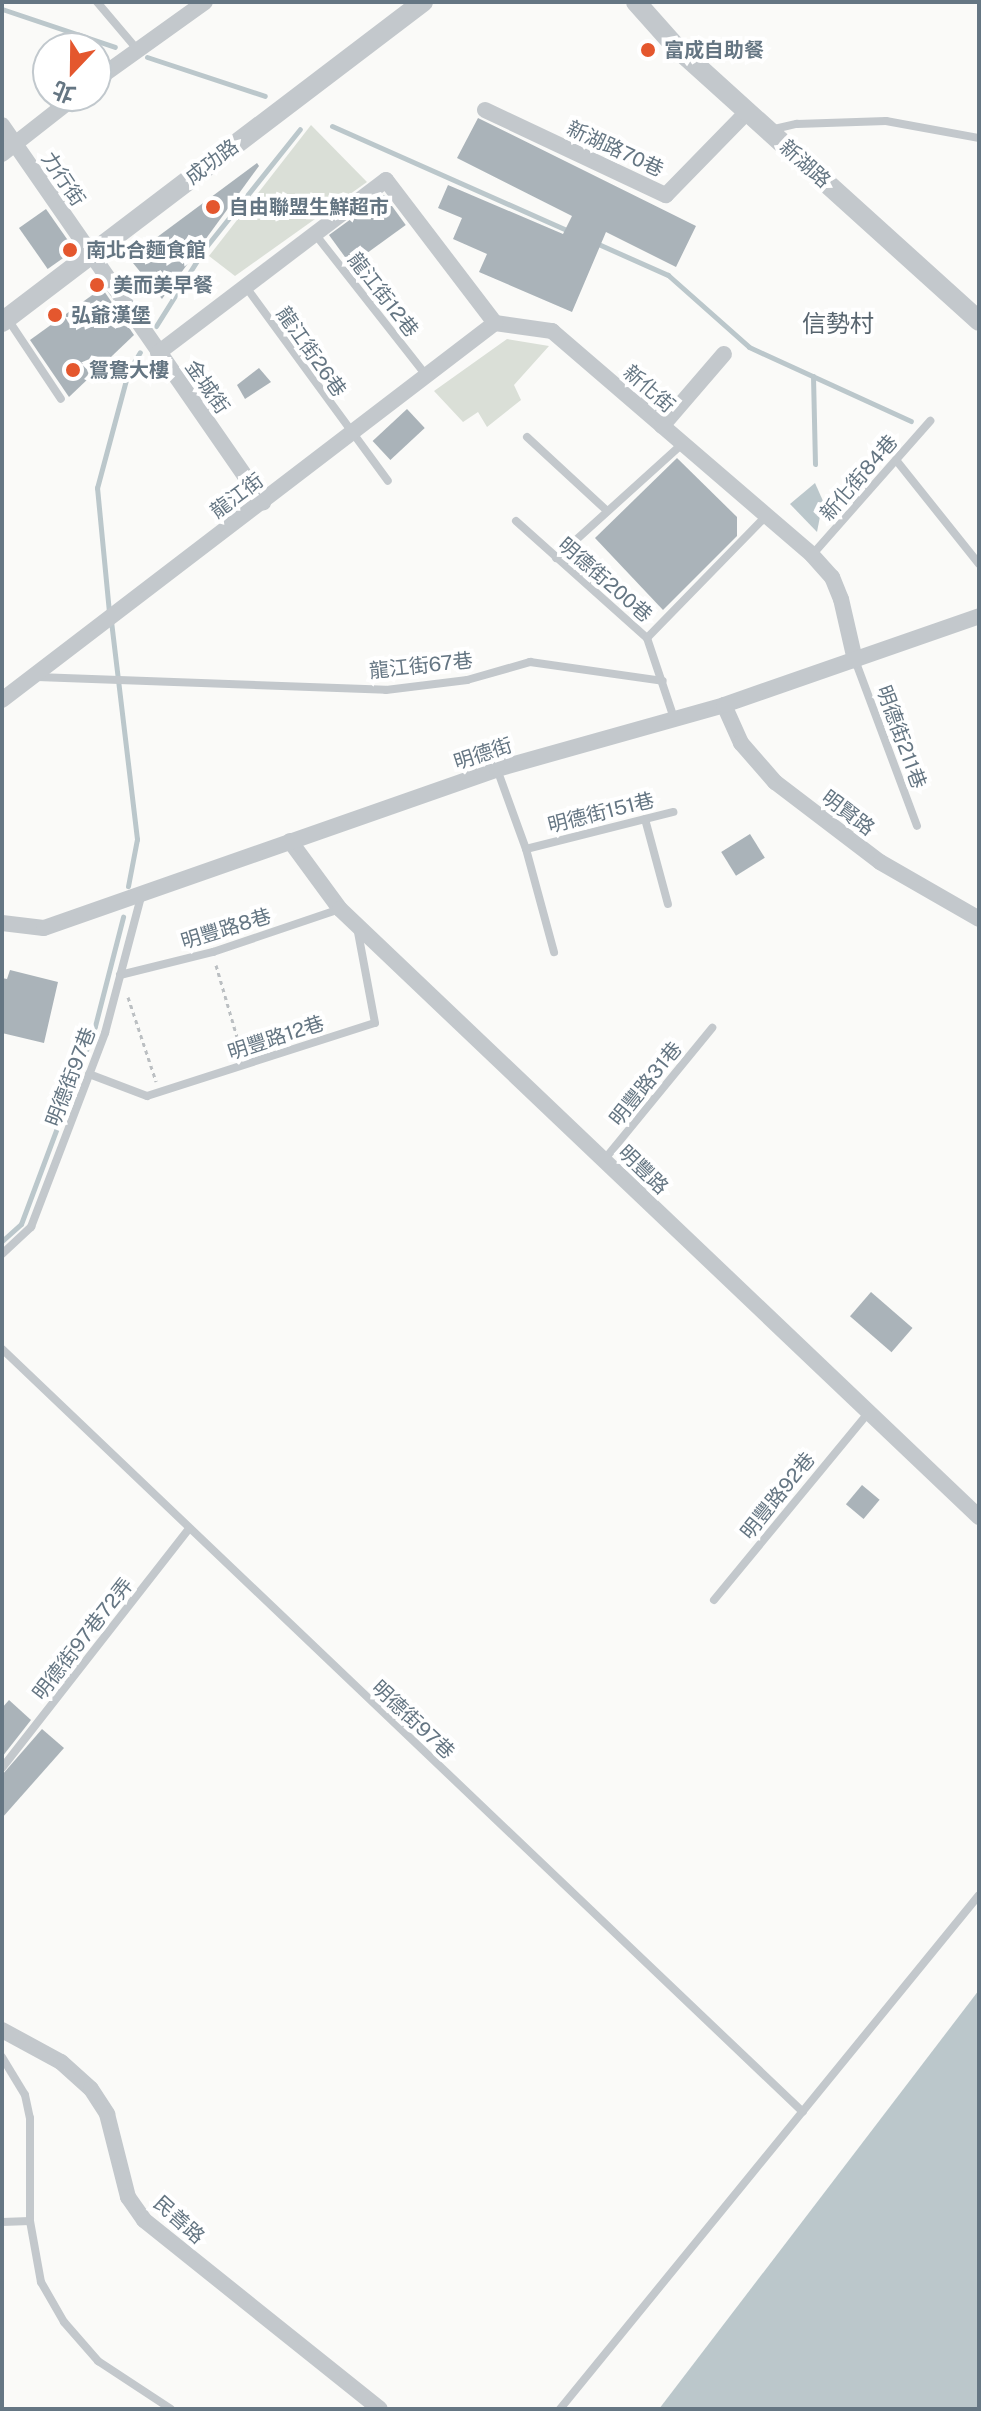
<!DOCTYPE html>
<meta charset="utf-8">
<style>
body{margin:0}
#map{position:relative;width:981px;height:2411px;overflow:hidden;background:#fafaf8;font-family:"Public Sans","Noto Sans TC",sans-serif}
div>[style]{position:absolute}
.green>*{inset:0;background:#dadfd7}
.water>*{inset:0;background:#bbc7cb}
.stream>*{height:5px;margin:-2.5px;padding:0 2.5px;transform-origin:2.5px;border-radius:2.5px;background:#bbc7cb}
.building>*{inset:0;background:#aab3b9;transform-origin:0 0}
.path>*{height:3px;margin-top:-1.5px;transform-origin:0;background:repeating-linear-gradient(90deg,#bbbfc2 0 4px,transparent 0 8px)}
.service>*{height:8px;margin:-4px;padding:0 4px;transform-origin:4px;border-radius:4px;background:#c3c8cc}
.minor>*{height:16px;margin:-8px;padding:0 8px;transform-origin:8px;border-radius:8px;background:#c3c8cc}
.tertiary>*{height:20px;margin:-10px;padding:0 10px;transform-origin:10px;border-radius:10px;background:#c3c8cc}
.dots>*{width:22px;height:22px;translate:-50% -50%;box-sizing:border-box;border:4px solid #fff;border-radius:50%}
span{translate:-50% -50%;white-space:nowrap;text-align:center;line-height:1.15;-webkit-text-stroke:8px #fff;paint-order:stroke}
.poi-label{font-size:20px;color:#657683;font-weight:700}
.left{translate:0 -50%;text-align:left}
.street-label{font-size:20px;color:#657683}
.quarter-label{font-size:24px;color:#57646e}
.frame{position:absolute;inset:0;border:4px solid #657683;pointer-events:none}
.north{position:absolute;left:32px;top:32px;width:80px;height:80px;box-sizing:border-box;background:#fff;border:2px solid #c1c8cd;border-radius:50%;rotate:202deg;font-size:22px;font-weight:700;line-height:32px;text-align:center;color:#657683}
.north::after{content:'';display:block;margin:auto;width:28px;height:36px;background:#e4572e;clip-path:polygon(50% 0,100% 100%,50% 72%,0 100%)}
</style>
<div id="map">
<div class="green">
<div style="clip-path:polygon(311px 125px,367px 182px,235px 276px,209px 256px)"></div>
<div style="clip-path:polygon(507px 339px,549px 346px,514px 385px,521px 400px,487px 427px,478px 412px,463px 422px,434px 391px)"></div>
</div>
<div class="water">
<div style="clip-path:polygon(815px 483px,823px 501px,817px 532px,790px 504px)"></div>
<div style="clip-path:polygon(979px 1990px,979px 2409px,659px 2409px)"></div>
</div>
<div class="stream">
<div style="left:2px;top:9px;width:119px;rotate:18.6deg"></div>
<div style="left:147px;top:57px;width:124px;rotate:18.3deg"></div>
<div style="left:332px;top:126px;width:259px;rotate:23.9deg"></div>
<div style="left:596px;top:243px;width:79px;rotate:24deg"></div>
<div style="left:668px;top:275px;width:108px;rotate:41.6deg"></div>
<div style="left:749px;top:347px;width:178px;rotate:24.6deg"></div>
<div style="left:156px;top:326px;width:92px;rotate:-57.9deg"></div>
<div style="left:205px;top:248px;width:152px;rotate:-51.4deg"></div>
<div style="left:813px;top:376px;width:88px;rotate:88.7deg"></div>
<div style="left:109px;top:612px;width:125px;rotate:-95.5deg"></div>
<div style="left:97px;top:488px;width:120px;rotate:-75deg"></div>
<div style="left:128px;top:372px;width:23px;rotate:-59deg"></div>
<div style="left:111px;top:621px;width:220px;rotate:83.2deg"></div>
<div style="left:137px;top:839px;width:48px;rotate:100.8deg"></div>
<div style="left:2px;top:1241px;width:25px;rotate:-42deg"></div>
<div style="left:21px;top:1224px;width:211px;rotate:-69.5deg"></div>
<div style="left:95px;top:1026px;width:113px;rotate:-75.6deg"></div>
</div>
<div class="building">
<div style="clip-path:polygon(478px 118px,696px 226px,676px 267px,606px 232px,572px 312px,479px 272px,487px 254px,453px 239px,462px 218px,438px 208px,448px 185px,563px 234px,572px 216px,457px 158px)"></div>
<div style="clip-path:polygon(257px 163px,259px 166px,162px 299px,129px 258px)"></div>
<div style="left:384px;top:195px;width:37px;height:68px;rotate:54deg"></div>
<div style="left:46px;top:209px;width:50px;height:33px;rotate:55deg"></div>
<div style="clip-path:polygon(102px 288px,134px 335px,69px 397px,30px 340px)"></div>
<div style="clip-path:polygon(259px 368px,271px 382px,245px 399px,237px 385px)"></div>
<div style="left:407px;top:409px;width:26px;height:47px;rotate:47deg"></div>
<div style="clip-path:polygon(677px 458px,737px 517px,737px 536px,663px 610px,595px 538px)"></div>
<div style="left:750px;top:834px;width:28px;height:34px;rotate:58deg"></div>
<div style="clip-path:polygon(10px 970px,58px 982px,44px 1043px,2px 1033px,2px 978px,7px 979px)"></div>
<div style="left:871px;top:1292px;width:55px;height:32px;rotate:41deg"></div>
<div style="left:862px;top:1485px;width:23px;height:25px;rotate:40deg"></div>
<div style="clip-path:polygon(9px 1700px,31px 1720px,2px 1757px,2px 1708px)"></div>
<div style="clip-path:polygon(42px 1729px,64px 1748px,2px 1818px,2px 1775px)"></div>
</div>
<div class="path">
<div style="left:216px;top:965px;width:93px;rotate:73.7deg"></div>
<div style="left:128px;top:997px;width:89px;rotate:71.6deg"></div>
</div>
<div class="service">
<div style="left:97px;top:2px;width:60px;rotate:49.7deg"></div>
<div style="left:770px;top:130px;width:28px;rotate:-13deg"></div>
<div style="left:797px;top:124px;width:89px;rotate:-1.9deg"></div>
<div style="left:886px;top:121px;width:95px;rotate:10.4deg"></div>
<div style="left:315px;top:234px;width:179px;rotate:51.8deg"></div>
<div style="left:246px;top:287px;width:240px;rotate:53.8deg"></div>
<div style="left:7px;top:318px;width:97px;rotate:56.3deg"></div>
<div style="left:527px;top:437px;width:106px;rotate:42.7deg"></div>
<div style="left:896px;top:460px;width:133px;rotate:51.4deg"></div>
<div style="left:516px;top:521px;width:176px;rotate:41.8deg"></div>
<div style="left:647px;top:638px;width:84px;rotate:71.4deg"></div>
<div style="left:812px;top:555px;width:179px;rotate:-48.6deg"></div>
<div style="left:556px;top:558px;width:170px;rotate:-42.1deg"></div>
<div style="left:647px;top:638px;width:170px;rotate:-45.7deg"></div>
<div style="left:855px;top:660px;width:177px;rotate:69.5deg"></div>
<div style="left:37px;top:677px;width:349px;rotate:2.1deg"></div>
<div style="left:386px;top:690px;width:82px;rotate:-7deg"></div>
<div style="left:467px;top:680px;width:66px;rotate:-15.9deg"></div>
<div style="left:530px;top:662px;width:134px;rotate:8.1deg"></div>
<div style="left:497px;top:769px;width:85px;rotate:70.1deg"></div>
<div style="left:526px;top:849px;width:152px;rotate:-14.1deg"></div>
<div style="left:645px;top:819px;width:88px;rotate:74.9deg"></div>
<div style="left:526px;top:849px;width:107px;rotate:74.8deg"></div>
<div style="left:120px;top:975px;width:96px;rotate:-13.9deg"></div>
<div style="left:213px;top:952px;width:134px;rotate:-18.7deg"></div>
<div style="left:89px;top:1074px;width:62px;rotate:20.8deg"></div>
<div style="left:147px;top:1096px;width:239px;rotate:-17.8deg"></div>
<div style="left:375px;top:1023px;width:98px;rotate:-100.6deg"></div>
<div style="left:604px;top:1160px;width:171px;rotate:-50.7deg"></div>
<div style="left:2px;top:1254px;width:40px;rotate:-43deg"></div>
<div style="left:31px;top:1227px;width:208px;rotate:-69.1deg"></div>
<div style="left:105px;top:1033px;width:141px;rotate:-75.2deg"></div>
<div style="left:2px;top:1349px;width:1106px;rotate:43.61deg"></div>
<div style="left:714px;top:1600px;width:242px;rotate:-50.5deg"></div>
<div style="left:2px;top:1768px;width:303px;rotate:-52deg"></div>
<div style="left:2px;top:2057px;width:44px;rotate:58.8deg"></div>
<div style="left:25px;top:2095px;width:24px;rotate:78deg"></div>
<div style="left:30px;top:2118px;width:103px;rotate:90deg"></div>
<div style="left:30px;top:2221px;width:62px;rotate:79.8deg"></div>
<div style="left:41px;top:2282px;width:46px;rotate:60.1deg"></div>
<div style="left:64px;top:2322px;width:52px;rotate:48.9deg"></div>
<div style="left:98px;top:2361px;width:87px;rotate:33.3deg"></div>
<div style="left:2px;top:2222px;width:28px;rotate:-2deg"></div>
<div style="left:560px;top:2409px;width:663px;rotate:-50.81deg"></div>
</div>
<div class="minor">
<div style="left:96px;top:80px;width:134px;rotate:-35.6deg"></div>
<div style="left:485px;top:110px;width:200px;rotate:25.2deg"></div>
<div style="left:666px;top:195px;width:116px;rotate:-45.7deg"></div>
<div style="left:2px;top:125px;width:459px;rotate:55.3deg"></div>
<div style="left:2px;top:154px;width:94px;rotate:-38.1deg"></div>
<div style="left:495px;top:323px;width:58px;rotate:8deg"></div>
<div style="left:552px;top:331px;width:343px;rotate:40.7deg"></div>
<div style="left:812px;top:555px;width:30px;rotate:48deg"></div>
<div style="left:832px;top:577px;width:24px;rotate:68deg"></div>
<div style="left:841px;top:599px;width:63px;rotate:77.1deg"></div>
<div style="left:158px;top:353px;width:286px;rotate:-37.2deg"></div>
<div style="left:386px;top:180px;width:180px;rotate:52.7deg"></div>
<div style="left:662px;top:426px;width:95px;rotate:-49.3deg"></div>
<div style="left:2px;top:700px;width:621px;rotate:-37.41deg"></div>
<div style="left:724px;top:705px;width:42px;rotate:65.9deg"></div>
<div style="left:741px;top:743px;width:52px;rotate:48.9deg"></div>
<div style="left:775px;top:782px;width:132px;rotate:37.3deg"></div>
<div style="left:880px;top:862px;width:114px;rotate:29.9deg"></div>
<div style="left:290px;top:841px;width:84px;rotate:53.7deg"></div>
<div style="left:340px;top:909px;width:882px;rotate:43.58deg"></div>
<div style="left:2px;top:923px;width:42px;rotate:6.8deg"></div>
<div style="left:44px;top:928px;width:480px;rotate:-19.3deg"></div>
<div style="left:497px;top:769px;width:236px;rotate:-15.7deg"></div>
<div style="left:724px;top:705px;width:270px;rotate:-19.2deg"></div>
<div style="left:2px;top:2030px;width:67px;rotate:28.5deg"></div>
<div style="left:61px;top:2062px;width:40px;rotate:42deg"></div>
<div style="left:91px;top:2089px;width:30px;rotate:57deg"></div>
<div style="left:107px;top:2114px;width:86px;rotate:75.8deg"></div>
<div style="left:128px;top:2197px;width:28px;rotate:55deg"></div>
<div style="left:144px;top:2220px;width:302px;rotate:38.7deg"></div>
</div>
<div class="tertiary">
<div style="left:636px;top:2px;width:62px;rotate:48.3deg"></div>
<div style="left:677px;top:48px;width:407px;rotate:42.1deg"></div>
<div style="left:2px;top:322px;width:529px;rotate:-37.24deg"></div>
</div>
<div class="dots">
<div style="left:648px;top:50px;background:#e4572e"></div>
<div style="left:213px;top:207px;background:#e4572e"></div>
<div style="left:70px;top:250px;background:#e4572e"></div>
<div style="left:97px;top:285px;background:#e4572e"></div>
<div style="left:55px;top:315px;background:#e4572e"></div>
<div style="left:73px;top:370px;background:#e4572e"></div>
</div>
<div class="poi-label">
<span class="left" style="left:664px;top:50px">富成自助餐</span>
<span class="left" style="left:229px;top:207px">自由聯盟生鮮超市</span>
<span class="left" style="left:86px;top:250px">南北合麵食館</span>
<span class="left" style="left:113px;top:285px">美而美早餐</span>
<span class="left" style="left:71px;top:315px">弘爺漢堡</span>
<span class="left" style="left:89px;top:370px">鴛鴦大樓</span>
</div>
<div class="street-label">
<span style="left:615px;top:149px;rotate:25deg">新湖路70巷</span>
<span style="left:212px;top:162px;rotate:-37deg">成功路</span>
<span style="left:805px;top:164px;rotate:42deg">新湖路</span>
<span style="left:63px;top:179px;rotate:56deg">力行街</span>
<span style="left:383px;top:295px;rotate:52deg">龍江街12巷</span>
<span style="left:311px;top:352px;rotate:55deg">龍江街26巷</span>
<span style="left:207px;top:387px;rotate:55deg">金城街</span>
<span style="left:649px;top:389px;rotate:41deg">新化街</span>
<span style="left:859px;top:478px;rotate:-49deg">新化街84巷</span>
<span style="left:237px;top:496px;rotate:-37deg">龍江街</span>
<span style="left:605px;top:580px;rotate:41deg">明德街200巷</span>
<span style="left:421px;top:666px;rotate:-6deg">龍江街67巷</span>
<span style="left:901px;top:737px;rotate:70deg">明德街211巷</span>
<span style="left:483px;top:754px;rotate:-18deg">明德街</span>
<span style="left:601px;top:813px;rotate:-14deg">明德街151巷</span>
<span style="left:848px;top:813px;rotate:37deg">明賢路</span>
<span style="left:226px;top:929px;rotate:-17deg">明豐路8巷</span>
<span style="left:276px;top:1038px;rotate:-18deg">明豐路12巷</span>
<span style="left:71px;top:1077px;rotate:-69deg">明德街97巷</span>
<span style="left:646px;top:1084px;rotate:-51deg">明豐路31巷</span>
<span style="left:643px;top:1170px;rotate:44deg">明豐路</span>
<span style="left:778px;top:1496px;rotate:-51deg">明豐路92巷</span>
<span style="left:83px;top:1639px;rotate:-52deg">明德街97巷72弄</span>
<span style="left:413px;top:1720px;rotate:43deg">明德街97巷</span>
<span style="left:179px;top:2220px;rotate:42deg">民善路</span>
</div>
<div class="quarter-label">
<span style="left:838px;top:324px">信勢村</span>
</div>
<div class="frame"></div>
<div class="north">北</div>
</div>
